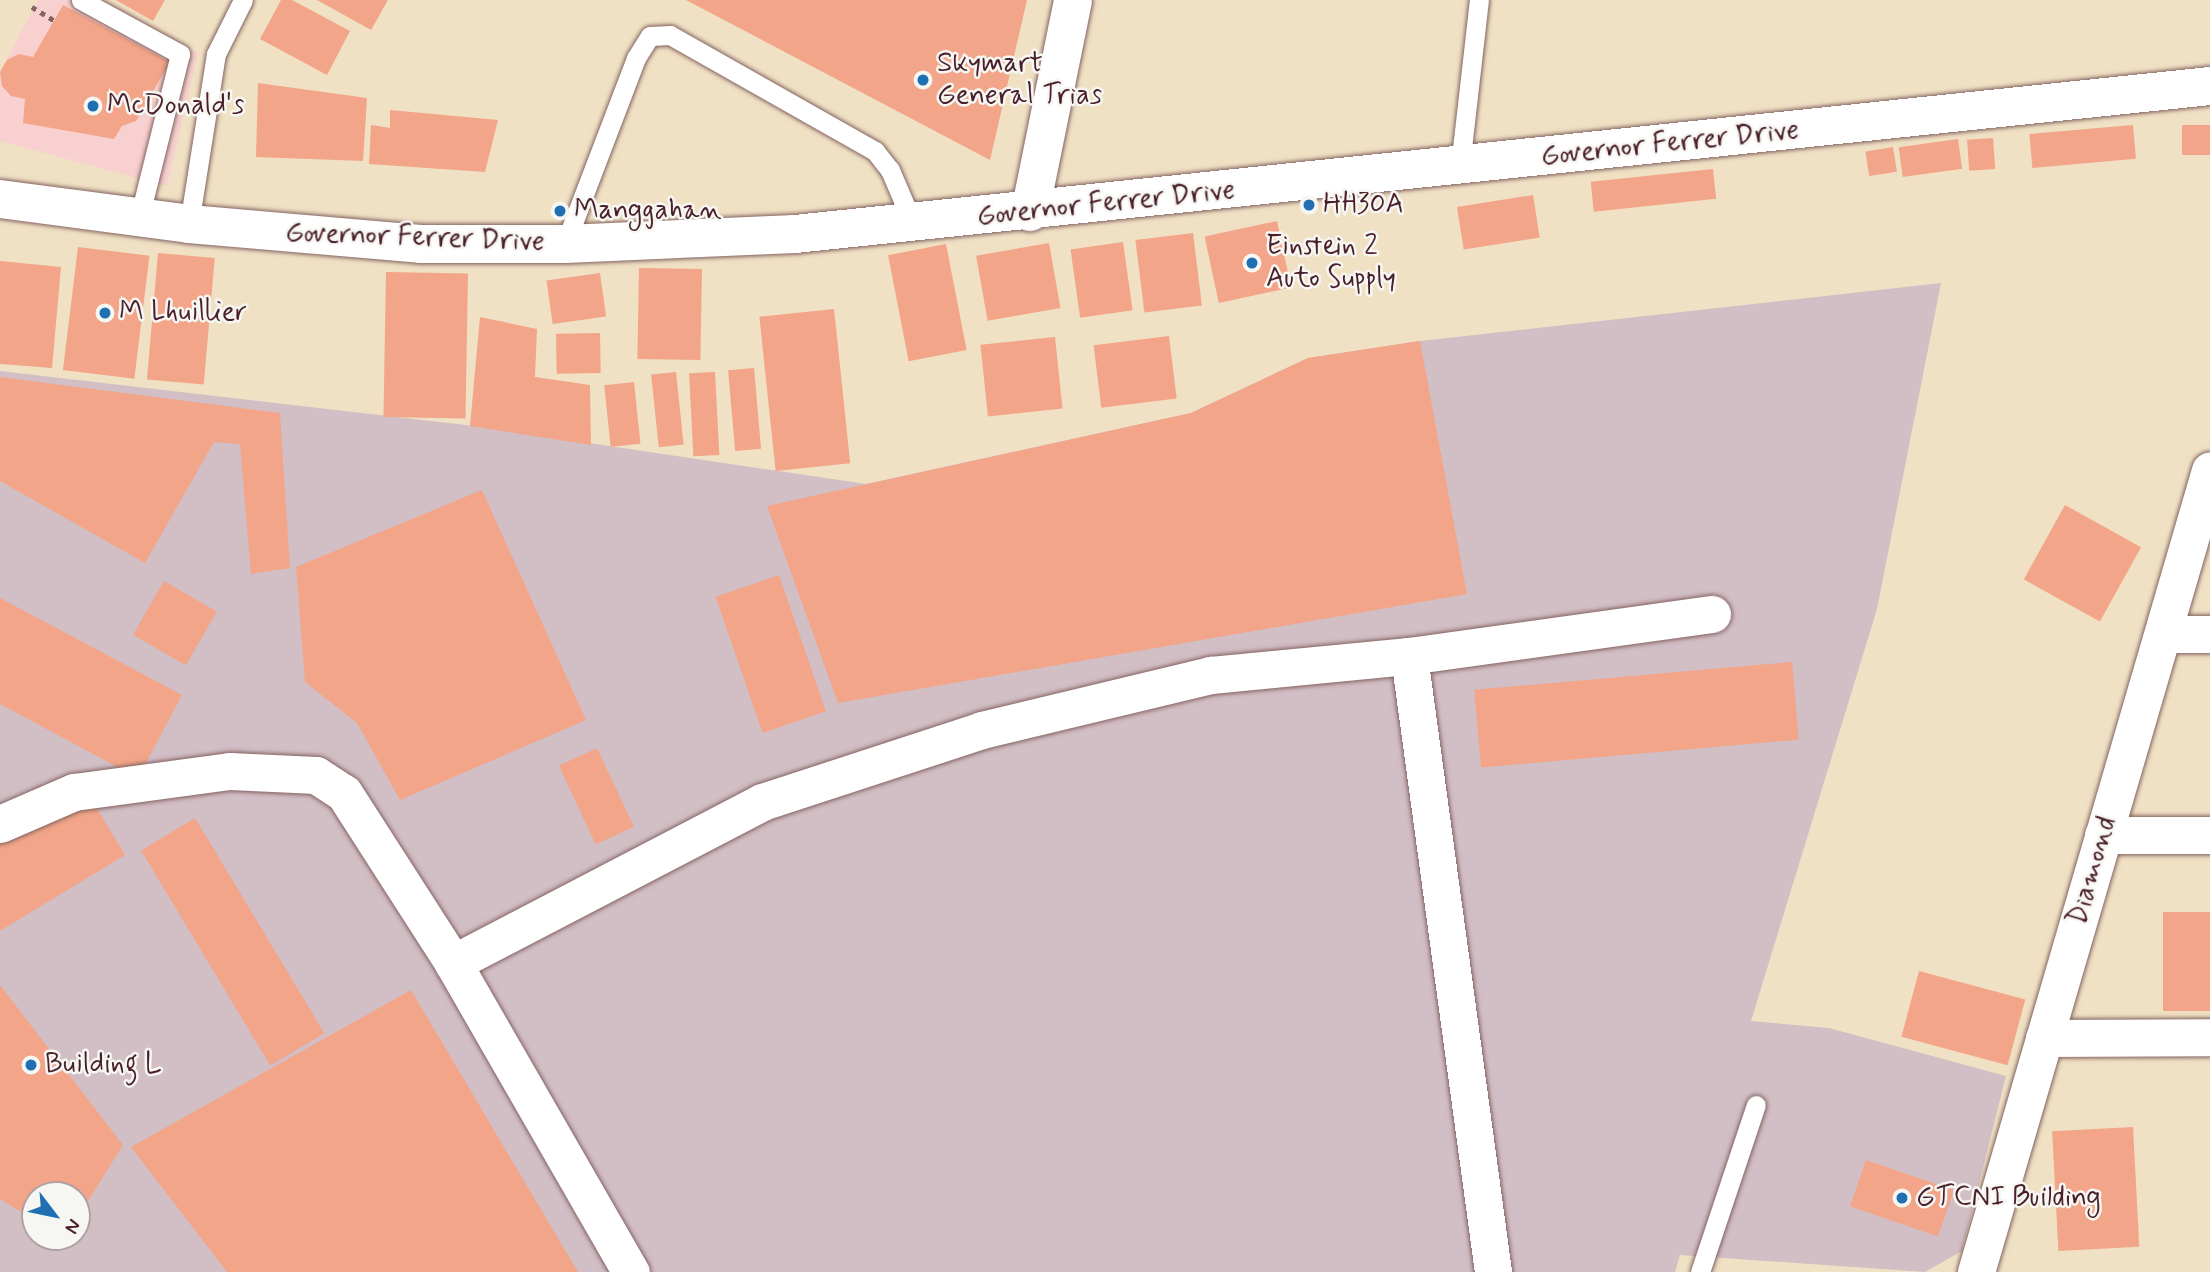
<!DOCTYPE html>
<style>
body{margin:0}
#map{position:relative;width:2210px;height:1272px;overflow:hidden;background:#f0e1c4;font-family:Mynerve,sans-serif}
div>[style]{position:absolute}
.built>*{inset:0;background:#f7d0cf}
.industrial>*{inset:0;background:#d2bec5}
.building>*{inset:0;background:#f2a588;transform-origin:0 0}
.path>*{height:4.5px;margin-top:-2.25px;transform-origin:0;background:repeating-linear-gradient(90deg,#846361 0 5px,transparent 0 10px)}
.roads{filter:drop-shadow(0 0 2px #846361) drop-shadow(0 0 2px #846361)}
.service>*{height:19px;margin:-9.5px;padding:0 9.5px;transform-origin:9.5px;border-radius:9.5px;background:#fff}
.minor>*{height:37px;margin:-18.5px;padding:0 18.5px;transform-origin:18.5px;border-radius:18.5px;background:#fff}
.tertiary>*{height:38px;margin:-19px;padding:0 19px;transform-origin:19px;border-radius:19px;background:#fff}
.secondary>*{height:38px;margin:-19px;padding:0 19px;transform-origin:19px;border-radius:19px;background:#fff}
.dots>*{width:19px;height:19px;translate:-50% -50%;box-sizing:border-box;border:4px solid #f6f6f2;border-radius:50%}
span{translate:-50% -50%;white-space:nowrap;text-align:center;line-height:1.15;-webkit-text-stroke:5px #f6f6f2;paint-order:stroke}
.poi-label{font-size:28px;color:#4a1f2b}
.left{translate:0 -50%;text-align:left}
.street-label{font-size:28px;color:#4a1f2b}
.north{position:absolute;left:21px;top:1181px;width:70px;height:70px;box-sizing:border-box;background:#f6f6f2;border:2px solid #b1a0a2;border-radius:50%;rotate:122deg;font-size:19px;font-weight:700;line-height:28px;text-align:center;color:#4a1f2b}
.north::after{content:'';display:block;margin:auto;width:24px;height:32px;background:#1f6fb2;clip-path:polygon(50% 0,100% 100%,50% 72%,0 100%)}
</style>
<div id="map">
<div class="built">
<div style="clip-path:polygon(38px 0,97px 0,198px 53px,167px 186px,0 141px,0 72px)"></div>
</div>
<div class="industrial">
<div style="clip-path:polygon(evenodd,1941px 283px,1877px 609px,1751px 1021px,1829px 1028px,2006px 1076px,1962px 1251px,1925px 1272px,1680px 1255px,1675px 1272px,0 1272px,0 371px,474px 426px,866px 484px,1191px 413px,1308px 358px,1420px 341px,1941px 283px,35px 1195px,77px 1195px,77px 1237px,35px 1237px,35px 1195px)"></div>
</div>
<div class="building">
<div style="clip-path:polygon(116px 0,165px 0,153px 21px)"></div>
<div style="clip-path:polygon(281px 0,292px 0,350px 31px,327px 75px,260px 39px)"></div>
<div style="clip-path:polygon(317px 0,388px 0,371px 30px)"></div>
<div style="clip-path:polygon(686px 0,1027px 0,990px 160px)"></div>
<div style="clip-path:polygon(63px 5px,170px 62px,136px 121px,122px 126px,114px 139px,23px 123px,25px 99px,11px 96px,2px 86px,0 72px,7px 60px,19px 54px,33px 57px)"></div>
<div style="clip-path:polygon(258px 83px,367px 98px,363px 161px,256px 157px)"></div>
<div style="clip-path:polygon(390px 110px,498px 120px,485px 172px,369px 164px,371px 125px,390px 128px)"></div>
<div style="left:2133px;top:125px;width:34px;height:104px;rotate:85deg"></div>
<div style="left:2210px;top:125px;width:30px;height:28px;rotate:90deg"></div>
<div style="left:1993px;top:138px;width:31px;height:26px;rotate:86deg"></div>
<div style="left:1958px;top:139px;width:30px;height:60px;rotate:82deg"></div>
<div style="left:1893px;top:147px;width:25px;height:28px;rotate:81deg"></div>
<div style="left:1713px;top:169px;width:30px;height:123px;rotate:84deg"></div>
<div style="left:1533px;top:195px;width:43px;height:77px;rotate:81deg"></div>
<div style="left:1277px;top:221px;width:68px;height:74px;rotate:78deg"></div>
<div style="left:1193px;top:233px;width:73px;height:58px;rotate:83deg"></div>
<div style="left:1123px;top:242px;width:69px;height:53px;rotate:82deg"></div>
<div style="left:1049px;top:243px;width:66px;height:74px;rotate:80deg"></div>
<div style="left:946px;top:244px;width:108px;height:59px;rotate:79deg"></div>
<div style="left:78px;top:247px;width:72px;height:124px;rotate:7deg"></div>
<div style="left:158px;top:253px;width:57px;height:127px;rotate:5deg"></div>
<div style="clip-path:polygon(0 261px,61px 267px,52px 368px,0 364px)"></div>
<div style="left:639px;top:268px;width:63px;height:91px;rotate:1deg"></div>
<div style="left:386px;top:272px;width:82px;height:145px;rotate:1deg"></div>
<div style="left:600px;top:273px;width:44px;height:54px;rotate:82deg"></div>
<div style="left:834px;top:309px;width:155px;height:75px;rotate:84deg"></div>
<div style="clip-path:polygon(480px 317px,537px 329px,535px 377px,590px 385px,591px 445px,470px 426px)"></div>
<div style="left:600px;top:333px;width:40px;height:44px;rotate:89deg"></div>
<div style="left:1169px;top:336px;width:63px;height:76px;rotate:83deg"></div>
<div style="left:1055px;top:337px;width:72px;height:75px;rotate:84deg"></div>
<div style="clip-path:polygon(1420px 341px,1467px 594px,838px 703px,767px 506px,1191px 413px,1308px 358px)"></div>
<div style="left:754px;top:368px;width:81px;height:26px;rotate:85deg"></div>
<div style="left:676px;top:372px;width:73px;height:25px;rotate:84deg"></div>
<div style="left:715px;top:372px;width:83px;height:26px;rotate:87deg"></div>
<div style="clip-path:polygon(0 377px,280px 413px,290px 568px,251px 574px,240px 444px,214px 442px,145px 563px,0 481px)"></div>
<div style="left:634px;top:382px;width:62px;height:30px;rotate:84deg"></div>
<div style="clip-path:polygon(482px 490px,586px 720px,400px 800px,357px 723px,305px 682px,296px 567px)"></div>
<div style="left:2065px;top:505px;width:87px;height:85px;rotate:29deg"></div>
<div style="left:779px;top:575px;width:144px;height:67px;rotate:71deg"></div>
<div style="left:164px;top:581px;width:61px;height:62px;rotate:30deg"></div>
<div style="clip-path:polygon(0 598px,182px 695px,138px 778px,0 704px)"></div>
<div style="left:1792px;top:662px;width:78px;height:319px;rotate:85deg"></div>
<div style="left:597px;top:748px;width:87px;height:42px;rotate:65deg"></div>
<div style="clip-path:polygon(87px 792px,125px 855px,0 931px,0 844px)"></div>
<div style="left:195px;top:818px;width:251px;height:63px;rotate:59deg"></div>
<div style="left:2163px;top:912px;width:47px;height:99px"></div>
<div style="left:1919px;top:971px;width:110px;height:68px;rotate:15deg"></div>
<div style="clip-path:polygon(0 985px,123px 1145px,77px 1219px,77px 1195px,35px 1195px,35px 1220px,0 1199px)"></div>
<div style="clip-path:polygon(411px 990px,578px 1272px,227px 1272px,131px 1147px)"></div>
<div style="left:2133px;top:1127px;width:120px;height:81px;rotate:87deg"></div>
<div style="left:1866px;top:1160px;width:93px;height:49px;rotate:19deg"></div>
</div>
<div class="path">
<div style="left:32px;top:7px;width:26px;rotate:31deg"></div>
</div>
<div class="roads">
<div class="service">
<div style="left:81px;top:0;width:113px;rotate:28.6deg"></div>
<div style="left:180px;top:54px;width:169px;rotate:104deg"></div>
<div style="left:1460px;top:166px;width:167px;rotate:-83.5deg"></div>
<div style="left:189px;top:224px;width:172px;rotate:-81deg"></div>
<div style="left:216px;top:54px;width:60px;rotate:-63.4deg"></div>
<div style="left:565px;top:244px;width:199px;rotate:-69.1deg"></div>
<div style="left:636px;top:58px;width:26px;rotate:-58deg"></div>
<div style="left:650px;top:36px;width:20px;rotate:-3deg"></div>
<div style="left:670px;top:35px;width:236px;rotate:29.5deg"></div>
<div style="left:875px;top:151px;width:24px;rotate:52deg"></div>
<div style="left:890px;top:170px;width:59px;rotate:66.9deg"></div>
<div style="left:1700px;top:1272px;width:176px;rotate:-71.5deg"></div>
</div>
<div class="minor">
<div style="left:2164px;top:634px;width:46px"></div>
<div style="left:1409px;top:656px;width:622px;rotate:82.23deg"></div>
<div style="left:0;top:824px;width:81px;rotate:-23.4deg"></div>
<div style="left:74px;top:792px;width:157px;rotate:-7.7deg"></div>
<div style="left:230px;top:771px;width:86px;rotate:2.7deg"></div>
<div style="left:316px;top:775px;width:33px;rotate:33deg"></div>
<div style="left:344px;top:793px;width:202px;rotate:57.3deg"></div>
<div style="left:453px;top:963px;width:357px;rotate:60.1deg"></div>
<div style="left:2103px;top:835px;width:107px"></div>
<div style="left:453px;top:963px;width:348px;rotate:-27.5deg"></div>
<div style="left:762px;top:802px;width:231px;rotate:-18.1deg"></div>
<div style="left:982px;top:730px;width:236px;rotate:-13.5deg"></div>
<div style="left:1211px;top:675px;width:199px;rotate:-5.5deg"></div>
<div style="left:1409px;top:656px;width:306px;rotate:-7.9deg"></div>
<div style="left:2044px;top:1038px;width:166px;rotate:-0.3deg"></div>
<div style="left:1976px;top:1272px;width:835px;rotate:-73.73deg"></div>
</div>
<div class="tertiary">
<div style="left:1030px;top:212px;width:216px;rotate:-78.5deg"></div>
</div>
<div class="secondary">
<div style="left:0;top:199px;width:191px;rotate:7.5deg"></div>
<div style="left:189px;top:224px;width:232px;rotate:4.9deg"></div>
<div style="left:420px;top:244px;width:145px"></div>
<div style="left:565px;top:244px;width:230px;rotate:-2.5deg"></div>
<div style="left:795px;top:234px;width:1423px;rotate:-5.97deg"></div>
</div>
</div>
<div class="dots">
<div style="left:923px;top:80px;background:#1f6fb2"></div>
<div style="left:93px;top:106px;background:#1f6fb2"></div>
<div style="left:1309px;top:205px;background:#1f6fb2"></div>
<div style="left:560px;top:211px;background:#1f6fb2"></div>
<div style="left:1252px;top:263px;background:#1f6fb2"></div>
<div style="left:105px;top:313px;background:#1f6fb2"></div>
<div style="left:31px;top:1065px;background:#1f6fb2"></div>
<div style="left:1902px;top:1198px;background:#1f6fb2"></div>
</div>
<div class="poi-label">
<span class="left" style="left:937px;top:80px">Skymart<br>General Trias</span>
<span class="left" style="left:107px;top:106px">McDonald's</span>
<span class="left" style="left:1323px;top:205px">HH30A</span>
<span class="left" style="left:574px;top:211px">Manggahan</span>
<span class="left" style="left:1266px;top:263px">Einstein 2<br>Auto Supply</span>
<span class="left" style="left:119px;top:313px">M Lhuillier</span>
<span class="left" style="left:45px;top:1065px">Building L</span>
<span class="left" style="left:1916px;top:1198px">GTCNI Building</span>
</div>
<div class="street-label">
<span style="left:1670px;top:144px;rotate:-6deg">Governor Ferrer Drive</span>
<span style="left:1106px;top:204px;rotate:-6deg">Governor Ferrer Drive</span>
<span style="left:415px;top:238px;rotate:2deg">Governor Ferrer Drive</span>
<span style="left:2093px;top:871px;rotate:-74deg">Diamond</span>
</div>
<div class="north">N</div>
</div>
